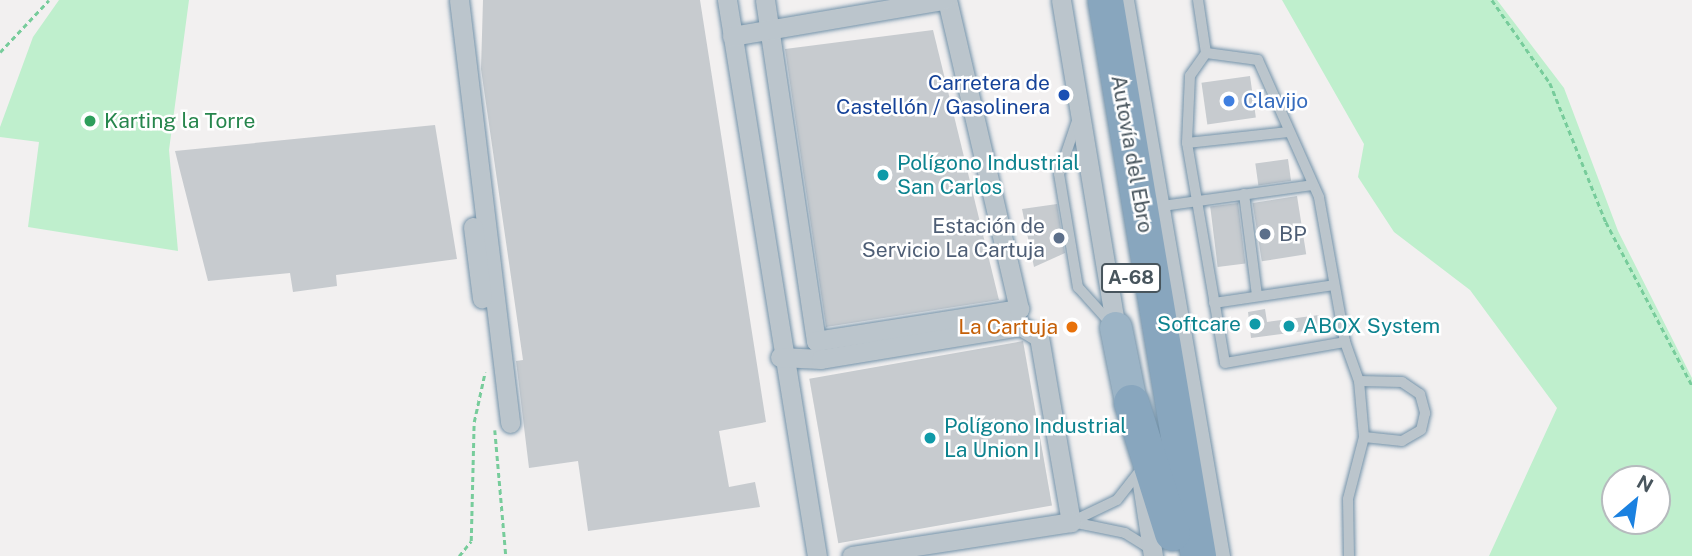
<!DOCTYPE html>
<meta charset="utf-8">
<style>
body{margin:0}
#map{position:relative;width:1692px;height:556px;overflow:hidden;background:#f2f0f0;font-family:"Public Sans",sans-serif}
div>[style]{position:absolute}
.green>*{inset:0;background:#bfefcd}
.building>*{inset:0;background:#c7cbcf;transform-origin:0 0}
.path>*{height:2.5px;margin-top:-1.25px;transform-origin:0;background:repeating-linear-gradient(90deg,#77cc9b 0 5px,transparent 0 8.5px)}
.roads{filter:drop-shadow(0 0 2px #7392a9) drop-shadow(0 0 2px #7392a9)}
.service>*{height:10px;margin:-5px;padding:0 5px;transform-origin:5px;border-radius:5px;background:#bbc5cc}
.minor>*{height:19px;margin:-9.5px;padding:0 9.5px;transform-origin:9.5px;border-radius:9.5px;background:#bbc5cc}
.trunk>*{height:32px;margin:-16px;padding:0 16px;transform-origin:16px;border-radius:16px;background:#9cb4c6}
.motorway>*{height:35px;margin:-17.5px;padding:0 17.5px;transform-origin:17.5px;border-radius:17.5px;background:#88a6be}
.dots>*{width:19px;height:19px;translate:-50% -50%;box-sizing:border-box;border:4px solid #fff;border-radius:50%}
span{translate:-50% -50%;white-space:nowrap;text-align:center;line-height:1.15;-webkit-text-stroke:5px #fff;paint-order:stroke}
.shield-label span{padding:2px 5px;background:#fff;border:2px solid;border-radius:5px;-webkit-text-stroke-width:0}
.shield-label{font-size:19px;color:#48555d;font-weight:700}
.transit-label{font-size:21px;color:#164399}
.right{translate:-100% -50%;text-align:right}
.shop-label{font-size:21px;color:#366cbe}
.left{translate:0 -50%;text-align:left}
.leisure-label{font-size:21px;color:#27864d}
.street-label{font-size:21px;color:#48555d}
.culture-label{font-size:21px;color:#0d838f}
.service-label{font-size:21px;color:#4e5e75}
.food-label{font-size:21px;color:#c56008}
.north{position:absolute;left:1601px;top:465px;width:70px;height:70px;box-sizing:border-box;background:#fff;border:2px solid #b6bbbe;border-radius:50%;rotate:29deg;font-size:19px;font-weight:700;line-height:28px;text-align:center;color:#48555d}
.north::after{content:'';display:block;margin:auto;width:24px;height:32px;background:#1b81e0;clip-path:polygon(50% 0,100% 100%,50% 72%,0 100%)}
</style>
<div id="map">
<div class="green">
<div style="clip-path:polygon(59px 0,189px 0,169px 150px,178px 251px,28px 227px,39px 142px,0 137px,0 127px,33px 37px)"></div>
<div style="clip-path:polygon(evenodd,1282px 0,1497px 0,1564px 88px,1618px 231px,1692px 378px,1692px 556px,1489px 556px,1557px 408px,1470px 290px,1394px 232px,1358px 177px,1364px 144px,1282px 0,1657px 479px,1657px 521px,1615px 521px,1615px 479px,1657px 479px)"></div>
</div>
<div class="building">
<div style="clip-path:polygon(483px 0,700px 0,766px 422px,719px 431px,729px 487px,755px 482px,760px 507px,588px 531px,578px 461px,529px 468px,516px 361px,523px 360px,481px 69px)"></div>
<div style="clip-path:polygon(933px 30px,999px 300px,826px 327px,785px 49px)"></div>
<div style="left:1250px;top:76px;width:42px;height:49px;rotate:82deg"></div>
<div style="clip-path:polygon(435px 125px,457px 259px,336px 275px,337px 286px,293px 292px,290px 273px,208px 281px,175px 151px)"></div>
<div style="left:1288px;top:159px;width:22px;height:33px;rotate:82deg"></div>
<div style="left:1297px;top:196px;width:59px;height:45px;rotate:81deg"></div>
<div style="left:1238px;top:203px;width:61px;height:28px;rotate:83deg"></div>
<div style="clip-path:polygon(1057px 204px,1065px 253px,1034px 267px,1022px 209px)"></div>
<div style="clip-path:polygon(1265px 309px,1267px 322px,1319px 315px,1320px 329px,1251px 338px,1248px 312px)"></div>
<div style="left:1023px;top:341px;width:167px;height:217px;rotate:80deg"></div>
</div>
<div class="path">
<div style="left:1492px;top:0;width:101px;rotate:55.1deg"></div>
<div style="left:1550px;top:83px;width:150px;rotate:68.1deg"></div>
<div style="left:1606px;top:222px;width:184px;rotate:62.2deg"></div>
<div style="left:0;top:52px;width:71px;rotate:-46.7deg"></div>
<div style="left:495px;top:430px;width:126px;rotate:85deg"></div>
<div style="left:459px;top:556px;width:19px;rotate:-51deg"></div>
<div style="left:471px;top:541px;width:119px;rotate:-88.6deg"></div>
<div style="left:474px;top:422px;width:51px;rotate:-77.6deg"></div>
</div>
<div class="roads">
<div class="service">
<div style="left:1198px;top:0;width:54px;rotate:81.4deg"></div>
<div style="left:1206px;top:53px;width:28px;rotate:125deg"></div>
<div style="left:1190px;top:76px;width:67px;rotate:92.6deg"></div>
<div style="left:1187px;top:143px;width:223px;rotate:80.2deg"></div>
<div style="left:1225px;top:363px;width:122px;rotate:-9.9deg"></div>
<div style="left:1345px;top:342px;width:147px;rotate:-100.2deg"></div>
<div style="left:1319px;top:197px;width:150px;rotate:-114deg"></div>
<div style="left:1258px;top:60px;width:52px;rotate:-172.3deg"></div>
<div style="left:1078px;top:118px;width:59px;rotate:108.7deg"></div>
<div style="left:1059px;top:174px;width:115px;rotate:80.5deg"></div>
<div style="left:1078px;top:287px;width:52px;rotate:48.1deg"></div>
<div style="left:1187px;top:143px;width:102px;rotate:-6.2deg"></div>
<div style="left:1244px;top:194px;width:103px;rotate:82.7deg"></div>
<div style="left:1162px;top:206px;width:152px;rotate:-7.9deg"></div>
<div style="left:1214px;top:303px;width:121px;rotate:-8.5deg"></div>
<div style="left:1345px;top:342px;width:41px;rotate:70.3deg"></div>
<div style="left:1359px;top:381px;width:56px;rotate:84.9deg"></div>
<div style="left:1364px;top:437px;width:64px;rotate:104.5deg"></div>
<div style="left:1348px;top:499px;width:57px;rotate:89deg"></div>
<div style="left:1359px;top:381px;width:43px;rotate:1.3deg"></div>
<div style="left:1402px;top:382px;width:22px;rotate:34deg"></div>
<div style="left:1420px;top:394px;width:20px;rotate:75deg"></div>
<div style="left:1425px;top:413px;width:17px;rotate:103deg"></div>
<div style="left:1421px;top:430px;width:22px;rotate:150deg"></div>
<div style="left:1402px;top:441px;width:38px;rotate:-174deg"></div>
<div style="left:1071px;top:522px;width:51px;rotate:-25.6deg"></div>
<div style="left:1117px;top:500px;width:34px;rotate:-52deg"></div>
<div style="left:1072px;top:522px;width:54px;rotate:11.7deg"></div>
<div style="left:1125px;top:533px;width:28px;rotate:32deg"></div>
</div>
<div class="minor">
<div style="left:459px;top:0;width:426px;rotate:83.1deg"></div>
<div style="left:727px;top:0;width:563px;rotate:80.81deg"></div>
<div style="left:765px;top:0;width:345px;rotate:81.5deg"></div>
<div style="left:816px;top:341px;width:206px;rotate:-9deg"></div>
<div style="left:1019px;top:309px;width:317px;rotate:-103.1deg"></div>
<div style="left:1061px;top:0;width:333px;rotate:80.5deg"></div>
<div style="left:1124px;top:0;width:564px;rotate:80.2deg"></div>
<div style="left:732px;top:36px;width:214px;rotate:-9.7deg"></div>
<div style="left:473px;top:227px;width:72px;rotate:82.8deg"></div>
<div style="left:780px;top:357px;width:41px;rotate:2.8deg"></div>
<div style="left:821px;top:359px;width:203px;rotate:-9.4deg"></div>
<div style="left:1021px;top:326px;width:21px;rotate:31deg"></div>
<div style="left:1039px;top:337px;width:188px;rotate:80.2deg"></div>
<div style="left:1071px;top:522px;width:222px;rotate:171.2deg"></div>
<div style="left:1142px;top:484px;width:73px;rotate:81.3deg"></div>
</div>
<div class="trunk">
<div style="left:1116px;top:328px;width:76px;rotate:78.5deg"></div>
</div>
<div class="motorway">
<div style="left:1105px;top:0;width:564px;rotate:80.5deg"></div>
<div style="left:1131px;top:402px;width:137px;rotate:72.6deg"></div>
</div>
</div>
<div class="dots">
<div style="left:1064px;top:95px;background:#1a4fb4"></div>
<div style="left:1229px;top:101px;background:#3f7fe0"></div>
<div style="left:90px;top:121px;background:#2e9e5b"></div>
<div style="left:883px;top:175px;background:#0f9aa8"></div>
<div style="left:1265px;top:234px;background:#5c6f8a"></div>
<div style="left:1059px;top:238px;background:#5c6f8a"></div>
<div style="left:1255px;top:324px;background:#0f9aa8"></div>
<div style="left:1289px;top:326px;background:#0f9aa8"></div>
<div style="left:1072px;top:327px;background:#e8710a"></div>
<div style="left:930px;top:438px;background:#0f9aa8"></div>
</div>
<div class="shield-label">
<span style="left:1131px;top:278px">A-68</span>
</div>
<div class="transit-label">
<span class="right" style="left:1050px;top:95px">Carretera de<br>Castellón / Gasolinera</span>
</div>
<div class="shop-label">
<span class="left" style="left:1243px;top:101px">Clavijo</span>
</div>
<div class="leisure-label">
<span class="left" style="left:104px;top:121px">Karting la Torre</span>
</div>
<div class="street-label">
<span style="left:1132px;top:154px;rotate:80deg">Autovía del Ebro</span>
</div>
<div class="culture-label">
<span class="left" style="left:897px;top:175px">Polígono Industrial<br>San Carlos</span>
<span class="right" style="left:1241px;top:324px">Softcare</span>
<span class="left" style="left:1303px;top:326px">ABOX System</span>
<span class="left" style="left:944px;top:438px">Polígono Industrial<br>La Union I</span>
</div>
<div class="service-label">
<span class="right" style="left:1045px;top:238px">Estación de<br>Servicio La Cartuja</span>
<span class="left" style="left:1279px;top:234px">BP</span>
</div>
<div class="food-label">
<span class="right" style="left:1058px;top:327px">La Cartuja</span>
</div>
<div class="north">N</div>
</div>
